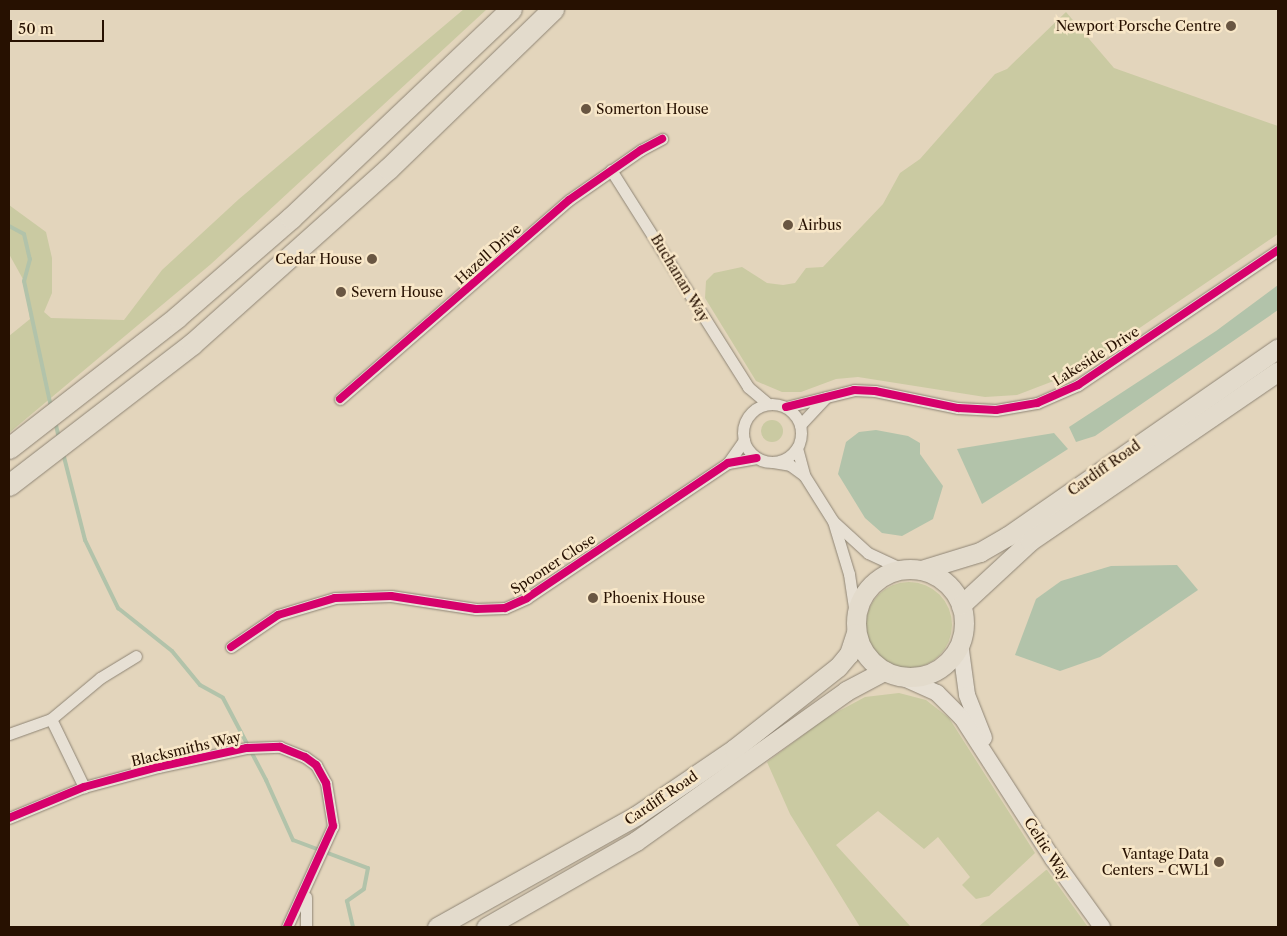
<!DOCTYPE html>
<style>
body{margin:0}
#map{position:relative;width:1287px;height:936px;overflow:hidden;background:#e3d5bc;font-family:"Libre Caslon Text",serif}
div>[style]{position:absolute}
.green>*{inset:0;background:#cacaa2}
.round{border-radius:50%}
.water>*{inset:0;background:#b2c3aa}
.stream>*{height:4px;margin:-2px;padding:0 2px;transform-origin:2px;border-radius:2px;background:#b2c3aa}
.roads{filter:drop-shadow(0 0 1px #8f8575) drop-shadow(0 0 1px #8f8575)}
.street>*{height:11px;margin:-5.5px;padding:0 5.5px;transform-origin:5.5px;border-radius:5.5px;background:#e7e0d4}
.street>.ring{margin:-5.5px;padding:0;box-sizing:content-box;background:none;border:11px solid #e7e0d4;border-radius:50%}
.secondary>*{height:16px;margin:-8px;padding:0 8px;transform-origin:8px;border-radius:8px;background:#e7e0d4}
.primary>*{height:19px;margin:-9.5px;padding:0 9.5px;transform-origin:9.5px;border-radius:9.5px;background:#e3dbcc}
.primary>.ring{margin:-9.5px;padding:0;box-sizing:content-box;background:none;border:19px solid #e3dbcc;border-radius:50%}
.highway>*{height:21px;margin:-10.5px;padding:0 10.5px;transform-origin:10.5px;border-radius:10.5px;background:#e3dbcc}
.cycleway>*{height:8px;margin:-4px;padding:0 4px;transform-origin:4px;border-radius:4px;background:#d6006c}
.dots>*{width:14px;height:14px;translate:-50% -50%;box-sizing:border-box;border:2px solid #f8e7c8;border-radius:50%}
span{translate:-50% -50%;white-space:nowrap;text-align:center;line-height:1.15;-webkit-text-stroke:5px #f8e7c8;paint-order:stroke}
.poi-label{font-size:14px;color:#271101}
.right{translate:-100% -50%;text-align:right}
.left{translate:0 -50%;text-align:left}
.street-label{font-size:14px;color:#271101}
.frame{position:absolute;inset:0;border:10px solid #271101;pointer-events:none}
.scale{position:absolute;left:10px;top:20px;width:94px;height:22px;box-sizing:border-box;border:2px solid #271101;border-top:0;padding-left:6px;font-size:15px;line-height:18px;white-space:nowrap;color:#271101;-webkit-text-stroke:4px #f8e7c8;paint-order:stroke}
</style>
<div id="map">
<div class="green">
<div style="clip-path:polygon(464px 9px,487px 9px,211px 264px,9px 433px,9px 336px,30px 319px,24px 281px,9px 254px,9px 205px,46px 232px,52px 258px,52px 293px,44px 312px,51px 318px,124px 320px,162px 270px,239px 199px)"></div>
<div style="clip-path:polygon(1066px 12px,1114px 68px,1278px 126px,1278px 234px,1085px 365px,1064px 377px,1017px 395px,985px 397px,858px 377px,836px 379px,801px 392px,782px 392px,756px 381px,705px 298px,706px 281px,714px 273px,742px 267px,767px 283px,783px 285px,795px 283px,806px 268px,823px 267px,883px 204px,900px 173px,920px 159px,995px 74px,1007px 69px)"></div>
<div class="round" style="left:761px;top:420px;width:22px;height:22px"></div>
<div class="round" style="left:866px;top:582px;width:86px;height:86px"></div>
<div style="clip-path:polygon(899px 693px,926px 700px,949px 718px,1035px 853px,989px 896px,976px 899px,962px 885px,970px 877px,938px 837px,924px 849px,878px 811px,836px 845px,911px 927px,860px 927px,790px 814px,767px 762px,826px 718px,865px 697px)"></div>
<div style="clip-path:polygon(1047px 870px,1088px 927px,978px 927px,1046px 870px)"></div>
</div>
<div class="water">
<div style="clip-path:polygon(1278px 285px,1278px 310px,1095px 436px,1076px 442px,1069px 427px,1216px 331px)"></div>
<div style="clip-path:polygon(876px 430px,908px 436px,920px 443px,920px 454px,943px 486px,933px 519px,902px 536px,882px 533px,865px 518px,838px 474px,846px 442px,859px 432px)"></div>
<div style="clip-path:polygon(1054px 433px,1068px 449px,982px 504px,957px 449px)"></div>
<div style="clip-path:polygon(1177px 565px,1198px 590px,1100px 657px,1060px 671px,1015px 655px,1036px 599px,1061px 581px,1111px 566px)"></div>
</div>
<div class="stream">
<div style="left:9px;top:226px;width:17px;rotate:28deg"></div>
<div style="left:24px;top:234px;width:26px;rotate:77deg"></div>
<div style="left:30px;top:259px;width:23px;rotate:105deg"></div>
<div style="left:24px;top:281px;width:129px;rotate:77.9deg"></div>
<div style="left:55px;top:421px;width:18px;rotate:77deg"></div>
<div style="left:63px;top:453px;width:90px;rotate:75.8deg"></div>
<div style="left:85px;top:540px;width:76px;rotate:64.1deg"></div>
<div style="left:118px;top:608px;width:69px;rotate:38.5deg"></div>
<div style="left:172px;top:651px;width:44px;rotate:50.5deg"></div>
<div style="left:200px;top:685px;width:26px;rotate:29deg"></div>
<div style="left:223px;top:698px;width:93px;rotate:62.3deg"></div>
<div style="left:266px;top:780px;width:66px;rotate:65.8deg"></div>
<div style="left:293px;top:840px;width:80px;rotate:20.5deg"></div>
<div style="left:368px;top:868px;width:21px;rotate:101deg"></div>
<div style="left:364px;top:889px;width:21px;rotate:145deg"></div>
<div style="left:347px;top:901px;width:27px;rotate:77deg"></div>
</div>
<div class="roads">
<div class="street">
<div style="left:611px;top:170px;width:257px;rotate:57.7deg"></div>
<div style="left:748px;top:387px;width:26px;rotate:40deg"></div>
<div style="left:340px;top:399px;width:303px;rotate:-41deg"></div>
<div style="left:569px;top:200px;width:88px;rotate:-34.8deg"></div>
<div style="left:641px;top:150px;width:24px;rotate:-28deg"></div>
<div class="ring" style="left:743px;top:404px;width:47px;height:47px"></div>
<div style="left:786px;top:407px;width:70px;rotate:-14deg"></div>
<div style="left:854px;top:390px;width:21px;rotate:3deg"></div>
<div style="left:875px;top:391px;width:85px;rotate:11.6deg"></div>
<div style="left:958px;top:408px;width:38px;rotate:3deg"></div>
<div style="left:996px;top:410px;width:42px;rotate:-9.7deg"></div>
<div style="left:1037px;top:403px;width:45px;rotate:-23.7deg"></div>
<div style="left:1078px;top:385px;width:241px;rotate:-34deg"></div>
<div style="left:800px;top:425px;width:38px;rotate:-47deg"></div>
<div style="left:797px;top:448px;width:28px;rotate:75deg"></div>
<div style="left:773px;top:462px;width:17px;rotate:10deg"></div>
<div style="left:790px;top:465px;width:17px;rotate:36deg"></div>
<div style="left:804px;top:475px;width:54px;rotate:57.8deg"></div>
<div style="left:833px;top:521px;width:55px;rotate:73.2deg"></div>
<div style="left:849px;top:574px;width:48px;rotate:81.5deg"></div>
<div style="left:728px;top:463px;width:28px;rotate:-55deg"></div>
<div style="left:834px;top:522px;width:46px;rotate:42.4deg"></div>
<div style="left:868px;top:553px;width:38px;rotate:25deg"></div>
<div style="left:231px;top:647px;width:57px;rotate:-34.2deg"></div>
<div style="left:278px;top:615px;width:59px;rotate:-16.6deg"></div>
<div style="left:335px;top:598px;width:56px;rotate:-2deg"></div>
<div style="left:391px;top:596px;width:86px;rotate:8.7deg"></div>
<div style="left:476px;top:609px;width:29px;rotate:-2deg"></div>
<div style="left:505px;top:608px;width:24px;rotate:-24deg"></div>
<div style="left:527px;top:598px;width:242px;rotate:-33.9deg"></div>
<div style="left:728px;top:463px;width:29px;rotate:-10deg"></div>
<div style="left:51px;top:719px;width:76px;rotate:64.1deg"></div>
<div style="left:9px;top:734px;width:45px;rotate:-19.7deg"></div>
<div style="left:51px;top:719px;width:64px;rotate:-39.9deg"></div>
<div style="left:100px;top:678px;width:42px;rotate:-31.4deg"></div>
<div style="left:9px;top:818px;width:81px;rotate:-22.5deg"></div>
<div style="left:84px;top:787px;width:77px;rotate:-15.1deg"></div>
<div style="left:158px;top:767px;width:91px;rotate:-12.1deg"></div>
<div style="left:247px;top:748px;width:33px;rotate:-2deg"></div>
<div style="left:280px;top:747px;width:27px;rotate:22deg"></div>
<div style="left:305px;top:757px;width:14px;rotate:36deg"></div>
<div style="left:316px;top:765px;width:21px;rotate:61deg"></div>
<div style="left:326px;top:783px;width:44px;rotate:80.8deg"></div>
<div style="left:333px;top:826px;width:111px;rotate:114.5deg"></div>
<div style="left:306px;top:897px;width:30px;rotate:90deg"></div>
</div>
<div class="secondary">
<div style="left:960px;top:643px;width:52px;rotate:82.3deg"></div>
<div style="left:967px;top:695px;width:46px;rotate:68.4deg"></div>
<div style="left:897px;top:675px;width:44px;rotate:24.2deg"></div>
<div style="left:937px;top:693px;width:35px;rotate:45deg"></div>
<div style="left:962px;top:718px;width:168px;rotate:57.2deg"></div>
<div style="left:1053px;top:859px;width:84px;rotate:54.2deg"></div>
</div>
<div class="primary">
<div class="ring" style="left:856px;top:569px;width:89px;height:89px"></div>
<div style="left:921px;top:570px;width:62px;rotate:-17deg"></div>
<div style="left:980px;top:552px;width:32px;rotate:-30deg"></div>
<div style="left:1008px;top:536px;width:329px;rotate:-34.8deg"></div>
<div style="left:961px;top:605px;width:94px;rotate:-42.8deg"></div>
<div style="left:1030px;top:541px;width:301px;rotate:-34.4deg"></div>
<div style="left:437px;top:927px;width:229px;rotate:-29.2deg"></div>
<div style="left:637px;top:815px;width:117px;rotate:-34.2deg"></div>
<div style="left:734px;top:749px;width:132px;rotate:-38.3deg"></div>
<div style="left:838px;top:667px;width:17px;rotate:-50deg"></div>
<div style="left:849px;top:654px;width:22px;rotate:-72deg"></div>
<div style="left:486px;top:927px;width:173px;rotate:-29.8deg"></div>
<div style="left:636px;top:841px;width:258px;rotate:-35.5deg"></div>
<div style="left:846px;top:691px;width:43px;rotate:-27.8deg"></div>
</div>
<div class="highway">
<div style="left:9px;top:448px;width:213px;rotate:-37.9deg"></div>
<div style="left:177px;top:317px;width:151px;rotate:-41deg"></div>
<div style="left:291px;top:218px;width:303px;rotate:-43.5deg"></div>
<div style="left:9px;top:485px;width:231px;rotate:-37.6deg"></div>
<div style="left:192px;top:344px;width:263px;rotate:-41.8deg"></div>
<div style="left:388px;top:169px;width:230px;rotate:-44.1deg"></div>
</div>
</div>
<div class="cycleway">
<div style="left:340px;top:399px;width:303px;rotate:-41deg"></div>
<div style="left:569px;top:200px;width:88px;rotate:-34.8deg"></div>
<div style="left:641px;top:150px;width:24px;rotate:-28deg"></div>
<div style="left:786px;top:407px;width:70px;rotate:-14deg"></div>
<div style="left:854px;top:390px;width:21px;rotate:3deg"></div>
<div style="left:875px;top:391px;width:85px;rotate:11.6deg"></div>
<div style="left:958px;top:408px;width:38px;rotate:3deg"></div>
<div style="left:996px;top:410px;width:42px;rotate:-9.7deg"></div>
<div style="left:1037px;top:403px;width:45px;rotate:-23.7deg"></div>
<div style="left:1078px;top:385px;width:241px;rotate:-34deg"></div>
<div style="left:231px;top:647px;width:57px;rotate:-34.2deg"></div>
<div style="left:278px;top:615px;width:59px;rotate:-16.6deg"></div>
<div style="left:335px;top:598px;width:56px;rotate:-2deg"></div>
<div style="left:391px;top:596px;width:86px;rotate:8.7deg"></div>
<div style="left:476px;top:609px;width:29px;rotate:-2deg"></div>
<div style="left:505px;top:608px;width:24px;rotate:-24deg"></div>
<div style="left:527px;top:598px;width:242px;rotate:-33.9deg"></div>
<div style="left:728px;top:463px;width:29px;rotate:-10deg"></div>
<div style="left:9px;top:818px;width:81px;rotate:-22.5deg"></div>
<div style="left:84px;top:787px;width:77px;rotate:-15.1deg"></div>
<div style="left:158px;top:767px;width:91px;rotate:-12.1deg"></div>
<div style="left:247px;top:748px;width:33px;rotate:-2deg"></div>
<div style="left:280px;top:747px;width:27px;rotate:22deg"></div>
<div style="left:305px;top:757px;width:14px;rotate:36deg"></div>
<div style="left:316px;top:765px;width:21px;rotate:61deg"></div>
<div style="left:326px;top:783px;width:44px;rotate:80.8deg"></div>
<div style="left:333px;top:826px;width:111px;rotate:114.5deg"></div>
</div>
<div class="dots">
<div style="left:1231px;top:26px;background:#695642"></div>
<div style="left:586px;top:109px;background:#695642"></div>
<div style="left:788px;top:225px;background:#695642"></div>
<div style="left:372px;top:259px;background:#695642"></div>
<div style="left:341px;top:292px;background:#695642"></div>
<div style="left:593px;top:598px;background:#695642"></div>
<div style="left:1219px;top:862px;background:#695642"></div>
</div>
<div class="poi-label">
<span class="right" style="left:1221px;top:26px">Newport Porsche Centre</span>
<span class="left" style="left:596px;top:109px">Somerton House</span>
<span class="left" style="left:798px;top:225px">Airbus</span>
<span class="right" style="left:362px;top:259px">Cedar House</span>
<span class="left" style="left:351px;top:292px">Severn House</span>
<span class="left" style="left:603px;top:598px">Phoenix House</span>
<span class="right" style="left:1209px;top:862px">Vantage Data<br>Centers - CWL1</span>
</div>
<div class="street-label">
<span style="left:488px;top:254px;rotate:-42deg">Hazell Drive</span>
<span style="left:680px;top:278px;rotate:59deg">Buchanan Way</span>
<span style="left:1096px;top:356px;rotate:-32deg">Lakeside Drive</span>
<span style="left:1104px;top:468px;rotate:-35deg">Cardiff Road</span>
<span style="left:553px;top:564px;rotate:-33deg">Spooner Close</span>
<span style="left:186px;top:749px;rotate:-13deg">Blacksmiths Way</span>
<span style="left:661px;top:798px;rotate:-34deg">Cardiff Road</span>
<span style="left:1047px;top:849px;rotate:57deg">Celtic Way</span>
</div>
<div class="frame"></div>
<div class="scale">50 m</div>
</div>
